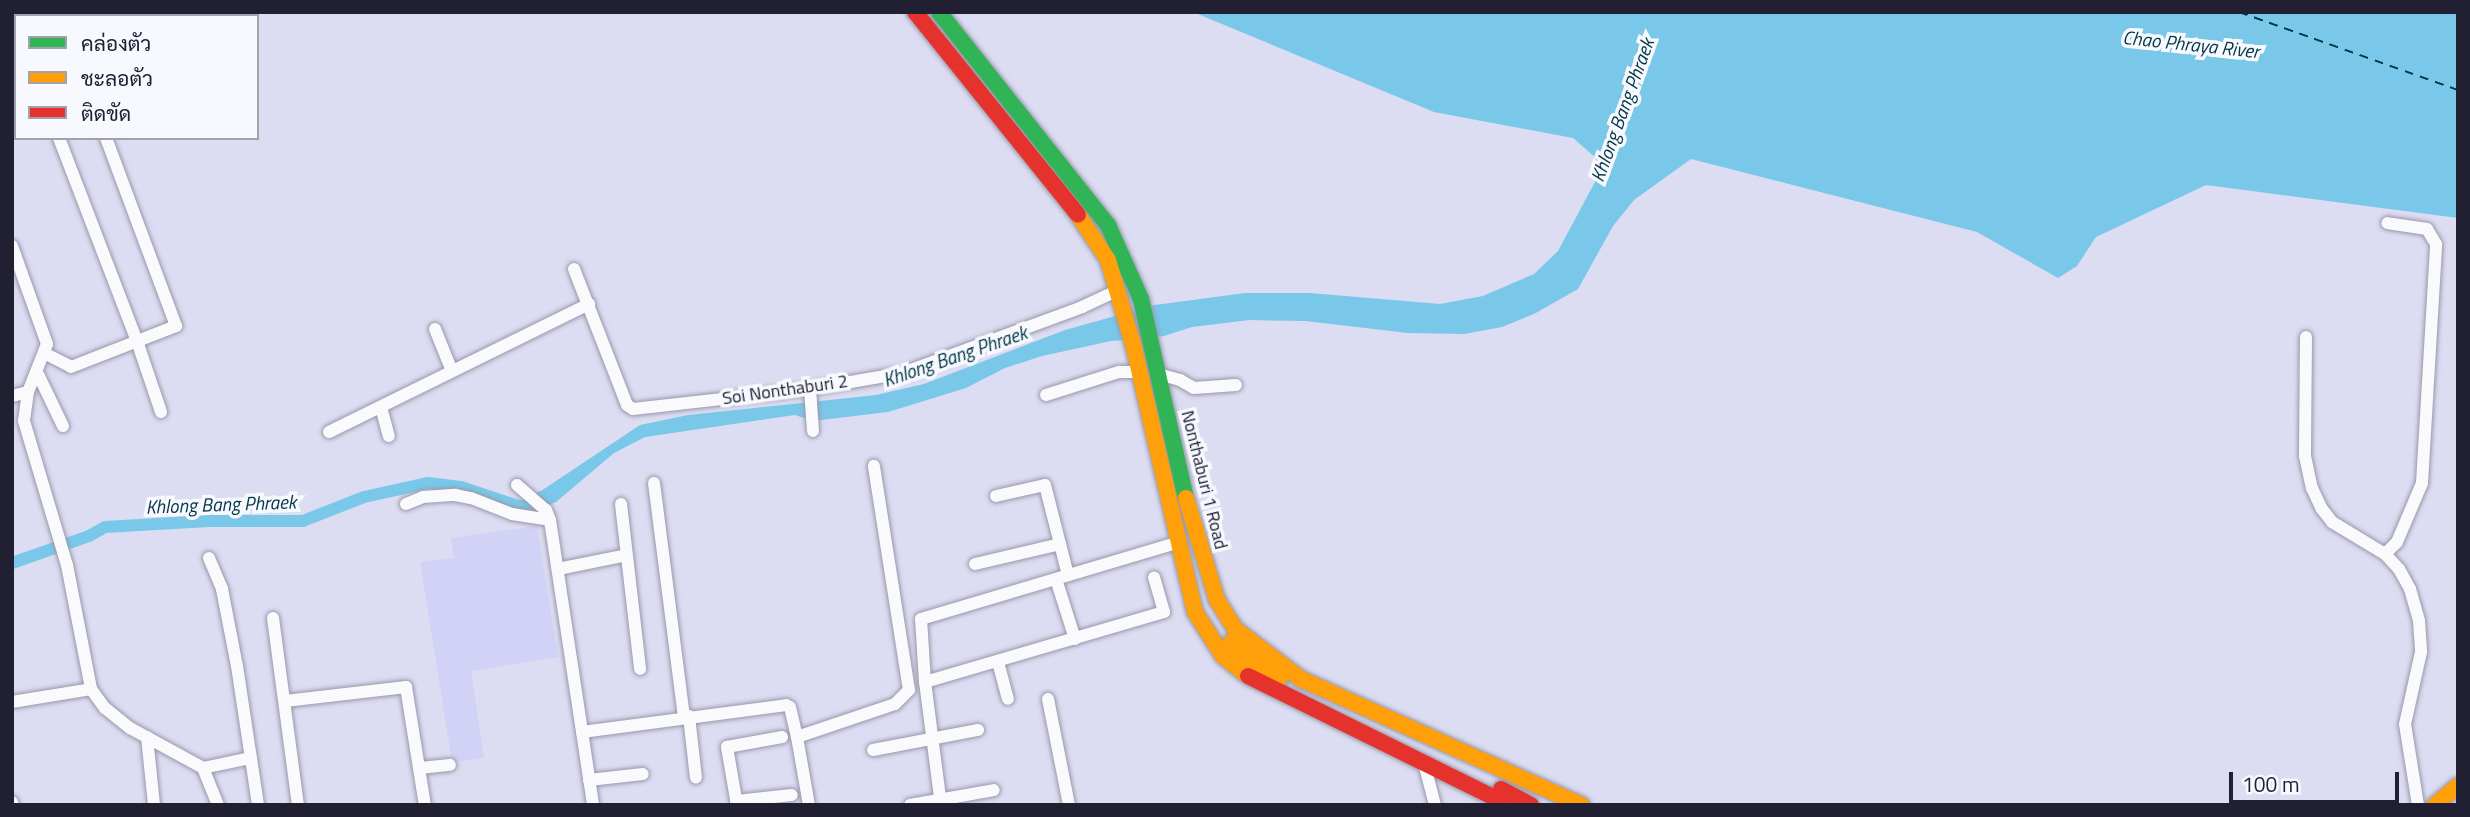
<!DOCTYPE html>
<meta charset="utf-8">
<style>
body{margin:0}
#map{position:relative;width:2470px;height:817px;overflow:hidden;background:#dcdcf2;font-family:"Titillium Web",Sarabun,sans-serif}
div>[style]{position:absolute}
.built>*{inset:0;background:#d1d2f5}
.water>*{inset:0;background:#79c8e9}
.canal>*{height:12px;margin:-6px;padding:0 6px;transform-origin:6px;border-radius:6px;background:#79c8e9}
.ferry>*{height:2px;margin-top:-1px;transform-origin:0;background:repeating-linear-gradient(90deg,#003645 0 9px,transparent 0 16px)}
.roads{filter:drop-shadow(0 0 2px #9898aa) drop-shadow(0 0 2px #9898aa)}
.street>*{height:12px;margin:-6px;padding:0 6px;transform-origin:6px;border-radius:6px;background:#fafafd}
.fast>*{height:16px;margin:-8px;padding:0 8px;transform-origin:8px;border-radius:8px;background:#30b455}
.slow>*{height:16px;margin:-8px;padding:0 8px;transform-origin:8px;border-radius:8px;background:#ff9f0a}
.jam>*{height:16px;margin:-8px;padding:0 8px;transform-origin:8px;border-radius:8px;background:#e5322d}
span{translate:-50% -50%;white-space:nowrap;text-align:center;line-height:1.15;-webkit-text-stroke:7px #f8f9fe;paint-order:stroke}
.street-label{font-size:18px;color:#202032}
.water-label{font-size:19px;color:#003645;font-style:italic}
.frame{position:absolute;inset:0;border:14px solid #202032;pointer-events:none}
.legend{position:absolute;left:14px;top:14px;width:245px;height:126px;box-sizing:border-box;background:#f8f9fe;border:2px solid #a2a2ac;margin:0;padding:9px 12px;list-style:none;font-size:21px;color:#202032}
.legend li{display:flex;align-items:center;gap:14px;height:35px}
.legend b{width:35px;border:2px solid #a2a2ac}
.scale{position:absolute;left:2229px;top:772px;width:170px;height:32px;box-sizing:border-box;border:4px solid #202032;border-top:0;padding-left:9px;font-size:21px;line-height:24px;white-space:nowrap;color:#202032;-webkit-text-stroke:5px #f8f9fe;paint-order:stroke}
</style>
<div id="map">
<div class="built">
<div style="clip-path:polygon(537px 526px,558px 657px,471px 671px,484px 758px,452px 762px,420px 562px,454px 558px,451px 538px)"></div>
</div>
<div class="water">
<div style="clip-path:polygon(1193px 12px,2458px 12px,2458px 218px,2206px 185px,2096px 237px,2077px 266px,2058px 278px,1977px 232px,1691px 159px,1634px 200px,1613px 226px,1578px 289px,1534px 314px,1502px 327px,1464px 334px,1408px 333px,1305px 321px,1249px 320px,1192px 327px,1164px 336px,1111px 341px,1042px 356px,1005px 368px,966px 388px,888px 412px,813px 421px,795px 415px,645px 437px,614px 453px,556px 502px,546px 506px,535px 495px,640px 425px,688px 415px,876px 395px,924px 384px,1065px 330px,1155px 305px,1245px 293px,1310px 293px,1440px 304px,1483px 296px,1534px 274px,1558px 251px,1596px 180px,1596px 158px,1573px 138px,1434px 112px)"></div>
</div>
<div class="canal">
<div style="left:12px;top:563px;width:82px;rotate:-19.3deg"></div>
<div style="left:89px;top:536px;width:18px;rotate:-29deg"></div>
<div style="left:105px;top:527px;width:104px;rotate:-3.3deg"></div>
<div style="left:209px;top:521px;width:94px"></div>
<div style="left:303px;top:521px;width:66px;rotate:-21.5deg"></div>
<div style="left:364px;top:497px;width:66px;rotate:-12.3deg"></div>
<div style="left:428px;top:483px;width:33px;rotate:7deg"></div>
<div style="left:461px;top:487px;width:60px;rotate:18.4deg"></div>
<div style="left:518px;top:506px;width:11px;rotate:-5deg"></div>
<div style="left:529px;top:505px;width:15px;rotate:-32deg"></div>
</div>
<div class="ferry">
<div style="left:2239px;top:12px;width:232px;rotate:19.6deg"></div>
</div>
<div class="roads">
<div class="street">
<div style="left:54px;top:12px;width:4px;rotate:63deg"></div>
<div style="left:59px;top:138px;width:217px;rotate:69deg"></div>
<div style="left:137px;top:341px;width:75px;rotate:71.3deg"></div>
<div style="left:12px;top:246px;width:104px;rotate:70.3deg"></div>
<div style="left:47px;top:344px;width:52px;rotate:111.6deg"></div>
<div style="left:28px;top:392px;width:29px;rotate:98deg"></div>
<div style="left:24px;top:421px;width:150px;rotate:73.4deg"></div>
<div style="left:67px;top:565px;width:126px;rotate:79deg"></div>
<div style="left:91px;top:689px;width:24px;rotate:54deg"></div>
<div style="left:105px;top:708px;width:32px;rotate:39deg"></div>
<div style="left:130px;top:728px;width:83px;rotate:28.7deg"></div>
<div style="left:203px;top:768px;width:40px;rotate:68deg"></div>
<div style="left:574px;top:269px;width:146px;rotate:68.7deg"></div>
<div style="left:627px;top:405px;width:7px;rotate:34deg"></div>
<div style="left:633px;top:409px;width:178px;rotate:-6.4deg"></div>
<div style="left:810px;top:389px;width:94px;rotate:-9.8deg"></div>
<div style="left:903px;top:373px;width:191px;rotate:-20.2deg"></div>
<div style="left:1082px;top:307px;width:40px;rotate:-25deg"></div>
<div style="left:435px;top:329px;width:45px;rotate:68deg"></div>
<div style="left:2306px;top:337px;width:119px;rotate:90.5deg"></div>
<div style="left:2305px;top:456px;width:33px;rotate:78deg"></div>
<div style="left:2312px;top:488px;width:23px;rotate:65deg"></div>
<div style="left:2322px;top:509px;width:16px;rotate:52deg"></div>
<div style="left:2332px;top:522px;width:62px;rotate:31.1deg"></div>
<div style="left:2385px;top:554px;width:21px;rotate:47deg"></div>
<div style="left:2399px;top:569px;width:23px;rotate:61deg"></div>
<div style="left:2410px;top:589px;width:33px;rotate:74deg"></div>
<div style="left:2419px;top:621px;width:31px;rotate:86deg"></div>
<div style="left:2421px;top:652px;width:74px;rotate:102.5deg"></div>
<div style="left:2405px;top:724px;width:82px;rotate:80.9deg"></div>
<div style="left:46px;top:354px;width:28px;rotate:27deg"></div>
<div style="left:71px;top:367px;width:113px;rotate:-21.3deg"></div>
<div style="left:176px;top:326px;width:201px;rotate:-110.4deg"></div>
<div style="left:37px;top:372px;width:60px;rotate:64.3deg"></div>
<div style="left:1158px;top:374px;width:23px;rotate:15deg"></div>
<div style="left:1180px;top:380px;width:16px;rotate:30deg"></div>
<div style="left:1194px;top:388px;width:42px;rotate:-4.1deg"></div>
<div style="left:810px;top:389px;width:42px;rotate:85.9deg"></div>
<div style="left:1046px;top:395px;width:77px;rotate:-17.5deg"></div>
<div style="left:1119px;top:372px;width:20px"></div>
<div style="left:12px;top:396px;width:16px;rotate:-14deg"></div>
<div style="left:381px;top:407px;width:30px;rotate:75deg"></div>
<div style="left:329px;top:432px;width:290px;rotate:-26.2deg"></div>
<div style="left:654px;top:483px;width:236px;rotate:82.7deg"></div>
<div style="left:517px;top:485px;width:38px;rotate:41deg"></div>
<div style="left:546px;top:510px;width:11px;rotate:68deg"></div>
<div style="left:550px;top:520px;width:288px;rotate:81.4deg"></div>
<div style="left:996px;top:496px;width:50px;rotate:-12.7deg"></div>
<div style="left:1045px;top:485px;width:93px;rotate:75.7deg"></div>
<div style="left:406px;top:504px;width:18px;rotate:-22deg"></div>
<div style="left:423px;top:497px;width:32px;rotate:-4deg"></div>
<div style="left:455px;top:495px;width:16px;rotate:11deg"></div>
<div style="left:471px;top:498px;width:44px;rotate:21.3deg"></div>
<div style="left:512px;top:514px;width:38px;rotate:9deg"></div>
<div style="left:621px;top:504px;width:166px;rotate:83.4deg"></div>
<div style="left:2385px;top:554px;width:17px;rotate:-45deg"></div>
<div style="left:2397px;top:542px;width:64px;rotate:-67deg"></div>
<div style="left:2422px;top:483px;width:239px;rotate:-86.6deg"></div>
<div style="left:2436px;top:244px;width:17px;rotate:-121deg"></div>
<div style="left:2427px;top:229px;width:40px;rotate:-171.5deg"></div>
<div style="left:209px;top:558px;width:34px;rotate:67deg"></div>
<div style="left:222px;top:589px;width:78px;rotate:79deg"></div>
<div style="left:237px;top:666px;width:141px;rotate:81.4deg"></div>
<div style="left:975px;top:564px;width:87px;rotate:-13.2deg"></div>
<div style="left:558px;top:569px;width:70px;rotate:-11.5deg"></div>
<div style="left:1056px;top:579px;width:63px;rotate:72.4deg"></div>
<div style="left:273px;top:618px;width:189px;rotate:82.4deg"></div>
<div style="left:998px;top:662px;width:38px;rotate:75deg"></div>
<div style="left:925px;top:682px;width:249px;rotate:-16.3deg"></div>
<div style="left:1164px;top:612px;width:36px;rotate:-106deg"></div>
<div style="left:1048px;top:699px;width:108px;rotate:78.8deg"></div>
<div style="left:285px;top:701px;width:122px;rotate:-6.6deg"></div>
<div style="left:406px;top:687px;width:120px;rotate:80.9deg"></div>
<div style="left:12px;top:702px;width:80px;rotate:-9.3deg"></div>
<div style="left:689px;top:716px;width:62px;rotate:83.6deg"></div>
<div style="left:582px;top:732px;width:206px;rotate:-7.5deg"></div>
<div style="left:786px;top:705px;width:4px;rotate:27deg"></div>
<div style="left:790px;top:707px;width:31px;rotate:77deg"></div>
<div style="left:797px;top:737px;width:69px;rotate:80deg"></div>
<div style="left:147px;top:737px;width:68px;rotate:84.1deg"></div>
<div style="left:797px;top:737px;width:103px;rotate:-18.6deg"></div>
<div style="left:895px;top:704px;width:20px;rotate:-45deg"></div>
<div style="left:909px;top:690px;width:227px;rotate:-98.9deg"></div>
<div style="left:873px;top:750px;width:107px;rotate:-10.8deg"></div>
<div style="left:1424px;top:763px;width:43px;rotate:75.3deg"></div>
<div style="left:203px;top:768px;width:49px;rotate:-11.8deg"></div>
<div style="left:420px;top:768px;width:30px;rotate:-6deg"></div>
<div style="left:589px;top:780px;width:54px;rotate:-6.3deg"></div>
<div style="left:736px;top:801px;width:56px;rotate:-6.1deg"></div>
<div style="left:12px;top:802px;width:3px;rotate:72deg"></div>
<div style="left:737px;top:805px;width:59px;rotate:-99.8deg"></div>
<div style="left:727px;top:747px;width:56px;rotate:-10.3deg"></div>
<div style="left:910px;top:805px;width:85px;rotate:-10.1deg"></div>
<div style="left:941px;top:805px;width:124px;rotate:-97.4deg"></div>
<div style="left:925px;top:682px;width:63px;rotate:-93.6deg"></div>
<div style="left:921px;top:619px;width:270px;rotate:-16.6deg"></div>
</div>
<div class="fast">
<div style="left:939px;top:12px;width:272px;rotate:51.6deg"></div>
<div style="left:1108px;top:225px;width:81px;rotate:66deg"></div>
<div style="left:1141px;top:299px;width:204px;rotate:77.3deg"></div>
</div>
<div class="slow">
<div style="left:1078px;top:215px;width:54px;rotate:56.3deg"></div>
<div style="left:1108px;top:260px;width:92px;rotate:73.5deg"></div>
<div style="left:1134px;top:348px;width:271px;rotate:77deg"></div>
<div style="left:1195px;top:612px;width:52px;rotate:57.5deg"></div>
<div style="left:1223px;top:656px;width:32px;rotate:39deg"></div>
<div style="left:1186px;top:498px;width:107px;rotate:73.1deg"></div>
<div style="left:1217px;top:600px;width:34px;rotate:58deg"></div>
<div style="left:1235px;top:629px;width:83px;rotate:37.1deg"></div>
<div style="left:1301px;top:679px;width:308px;rotate:24.2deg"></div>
<div style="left:1231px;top:642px;width:31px;rotate:42deg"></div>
<div style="left:1254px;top:663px;width:30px;rotate:27deg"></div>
<div style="left:2435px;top:805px;width:30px;rotate:-40deg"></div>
</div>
<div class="jam">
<div style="left:915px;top:12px;width:260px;rotate:51.2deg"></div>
<div style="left:1248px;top:676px;width:291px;rotate:26.3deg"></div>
<div style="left:1501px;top:789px;width:34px;rotate:28deg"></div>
</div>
</div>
<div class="street-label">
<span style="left:785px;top:390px;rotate:-8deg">Soi Nonthaburi 2</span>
<span style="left:1204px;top:480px;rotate:76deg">Nonthaburi 1 Road</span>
</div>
<div class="water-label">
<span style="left:2191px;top:44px;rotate:6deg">Chao Phraya River</span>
<span style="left:1622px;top:110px;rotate:-70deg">Khlong Bang Phraek</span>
<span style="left:955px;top:356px;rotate:-19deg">Khlong Bang Phraek</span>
<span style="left:221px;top:504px;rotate:-2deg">Khlong Bang Phraek</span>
</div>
<div class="frame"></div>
<ul class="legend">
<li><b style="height:9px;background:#30b455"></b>คล่องตัว</li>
<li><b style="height:9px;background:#ff9f0a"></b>ชะลอตัว</li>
<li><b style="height:9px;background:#e5322d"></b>ติดขัด</li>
</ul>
<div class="scale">100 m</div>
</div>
